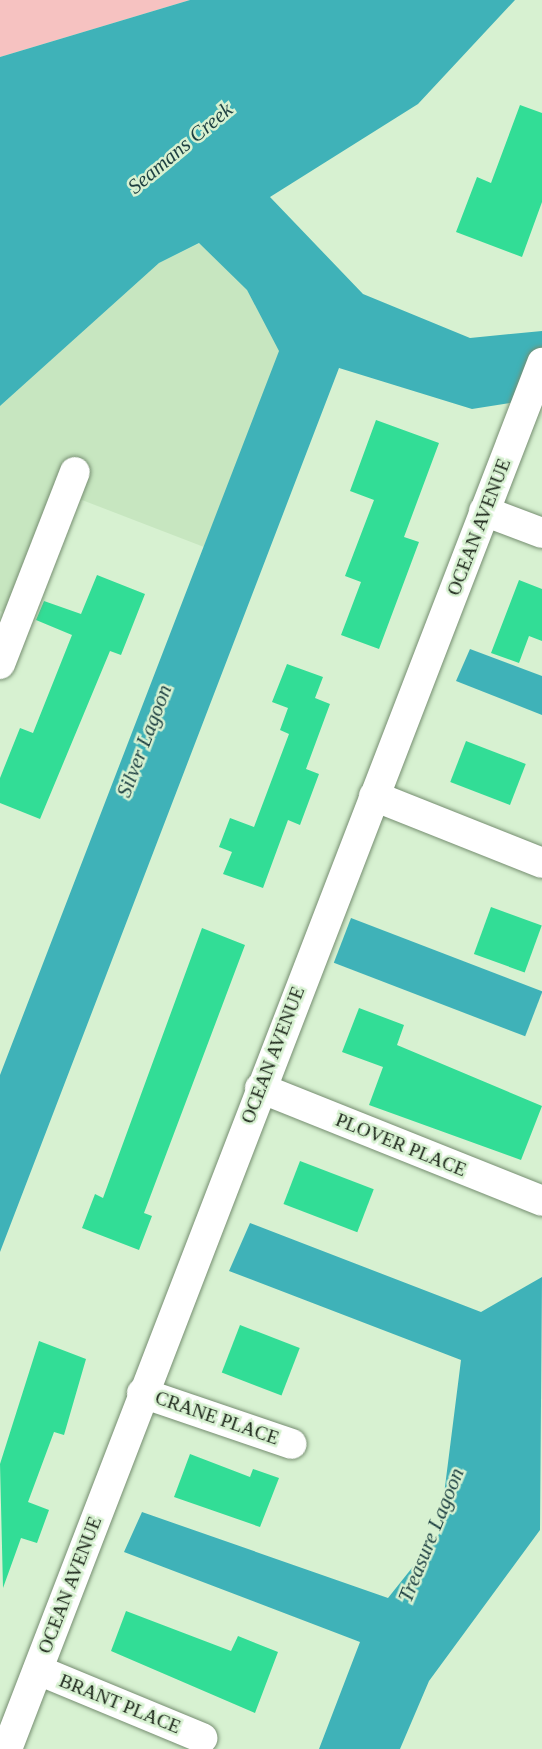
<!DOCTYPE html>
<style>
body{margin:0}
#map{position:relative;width:542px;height:1749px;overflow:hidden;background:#d7f1d1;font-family:Georgia,serif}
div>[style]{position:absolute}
.built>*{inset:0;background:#c7e6c0}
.green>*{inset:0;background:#f6c2c1}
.water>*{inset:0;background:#3fb2b8;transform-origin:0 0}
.building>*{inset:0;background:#32dd96;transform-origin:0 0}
.roads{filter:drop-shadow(0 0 2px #768e71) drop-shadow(0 0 2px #768e71)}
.minor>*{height:30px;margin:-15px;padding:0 15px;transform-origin:15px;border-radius:15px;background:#fff}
span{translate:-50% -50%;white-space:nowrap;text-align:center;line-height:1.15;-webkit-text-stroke:5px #d7f1d1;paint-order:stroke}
.street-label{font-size:19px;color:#1d271b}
.water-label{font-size:21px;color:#1d3f41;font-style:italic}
</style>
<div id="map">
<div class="built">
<div style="clip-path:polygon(200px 243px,247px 290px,280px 351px,204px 547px,69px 495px,21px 619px,0 611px,0 406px,159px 263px)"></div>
</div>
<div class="green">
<div style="clip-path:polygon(0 0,190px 0,0 57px)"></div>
</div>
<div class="water">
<div style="clip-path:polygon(190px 0,515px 0,418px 104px,270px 197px,363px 294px,470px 338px,542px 331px,542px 398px,472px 409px,339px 368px,0 1252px,0 1075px,279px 351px,247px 290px,199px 243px,159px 263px,0 406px,0 57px)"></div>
<div style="clip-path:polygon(470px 649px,542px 676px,542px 715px,456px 681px)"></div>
<div style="left:351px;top:918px;width:205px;height:48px;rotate:21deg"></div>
<div style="clip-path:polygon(250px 1223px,481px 1312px,542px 1277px,540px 1530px,429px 1681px,400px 1749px,319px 1749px,360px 1642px,124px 1552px,142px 1512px,388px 1598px,439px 1534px,461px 1360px,229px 1271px)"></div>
</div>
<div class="building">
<div style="clip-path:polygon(520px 105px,542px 113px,542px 202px,522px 257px,456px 232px,477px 177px,491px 183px)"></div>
<div style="clip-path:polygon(376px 420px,439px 443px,404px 537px,419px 542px,379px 649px,341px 635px,361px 582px,345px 576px,374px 500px,350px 491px)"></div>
<div style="clip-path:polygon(97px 575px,145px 594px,121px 655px,110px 651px,40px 819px,0 803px,0 778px,20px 728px,33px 733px,72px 635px,36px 620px,44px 601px,81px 614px)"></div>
<div style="clip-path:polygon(519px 580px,542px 589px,542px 641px,529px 636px,519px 663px,491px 653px)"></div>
<div style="clip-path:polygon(287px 664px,323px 677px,315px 698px,330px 704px,306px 769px,319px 774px,300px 825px,288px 820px,263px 888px,223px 874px,232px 852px,219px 847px,230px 818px,254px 827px,289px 734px,280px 730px,288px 708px,272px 702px)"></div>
<div style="left:466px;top:741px;width:64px;height:44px;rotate:21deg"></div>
<div style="left:491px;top:907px;width:54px;height:50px;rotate:20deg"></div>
<div style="clip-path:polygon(202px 928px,245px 945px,144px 1213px,152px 1216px,139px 1250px,82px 1228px,95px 1194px,103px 1198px)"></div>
<div style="clip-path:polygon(359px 1008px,404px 1025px,397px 1045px,542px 1106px,521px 1160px,369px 1105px,383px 1067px,342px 1052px)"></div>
<div style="left:300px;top:1161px;width:79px;height:46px;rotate:21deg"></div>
<div style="left:240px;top:1325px;width:64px;height:51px;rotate:21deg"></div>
<div style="clip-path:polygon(39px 1341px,86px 1359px,64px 1435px,54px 1432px,28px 1502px,49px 1510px,37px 1543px,21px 1538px,3px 1588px,0 1464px)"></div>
<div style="clip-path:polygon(190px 1454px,250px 1477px,253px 1469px,279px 1478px,260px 1527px,174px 1497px)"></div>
<div style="clip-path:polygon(126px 1611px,231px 1651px,238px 1636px,278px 1652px,255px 1713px,111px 1651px)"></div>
</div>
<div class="roads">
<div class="minor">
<div style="left:484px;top:511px;width:62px;rotate:20.8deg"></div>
<div style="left:0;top:664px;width:206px;rotate:-68.7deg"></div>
<div style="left:374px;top:796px;width:181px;rotate:21.7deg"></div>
<div style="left:260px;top:1088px;width:304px;rotate:21.8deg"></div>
<div style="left:142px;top:1393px;width:158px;rotate:18.8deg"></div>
<div style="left:38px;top:1670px;width:178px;rotate:22.5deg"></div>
<div style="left:7px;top:1749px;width:1486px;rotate:-68.89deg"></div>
</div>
</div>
<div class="street-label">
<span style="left:479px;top:527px;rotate:-69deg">OCEAN AVENUE</span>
<span style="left:273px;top:1055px;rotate:-69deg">OCEAN AVENUE</span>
<span style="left:401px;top:1145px;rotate:22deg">PLOVER PLACE</span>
<span style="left:217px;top:1418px;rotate:19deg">CRANE PLACE</span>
<span style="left:70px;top:1585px;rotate:-69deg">OCEAN AVENUE</span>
<span style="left:120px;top:1704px;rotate:22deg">BRANT PLACE</span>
</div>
<div class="water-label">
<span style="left:180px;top:148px;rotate:-40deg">Seamans Creek</span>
<span style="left:144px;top:741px;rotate:-69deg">Silver Lagoon</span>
<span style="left:431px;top:1535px;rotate:-68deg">Treasure Lagoon</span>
</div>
</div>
